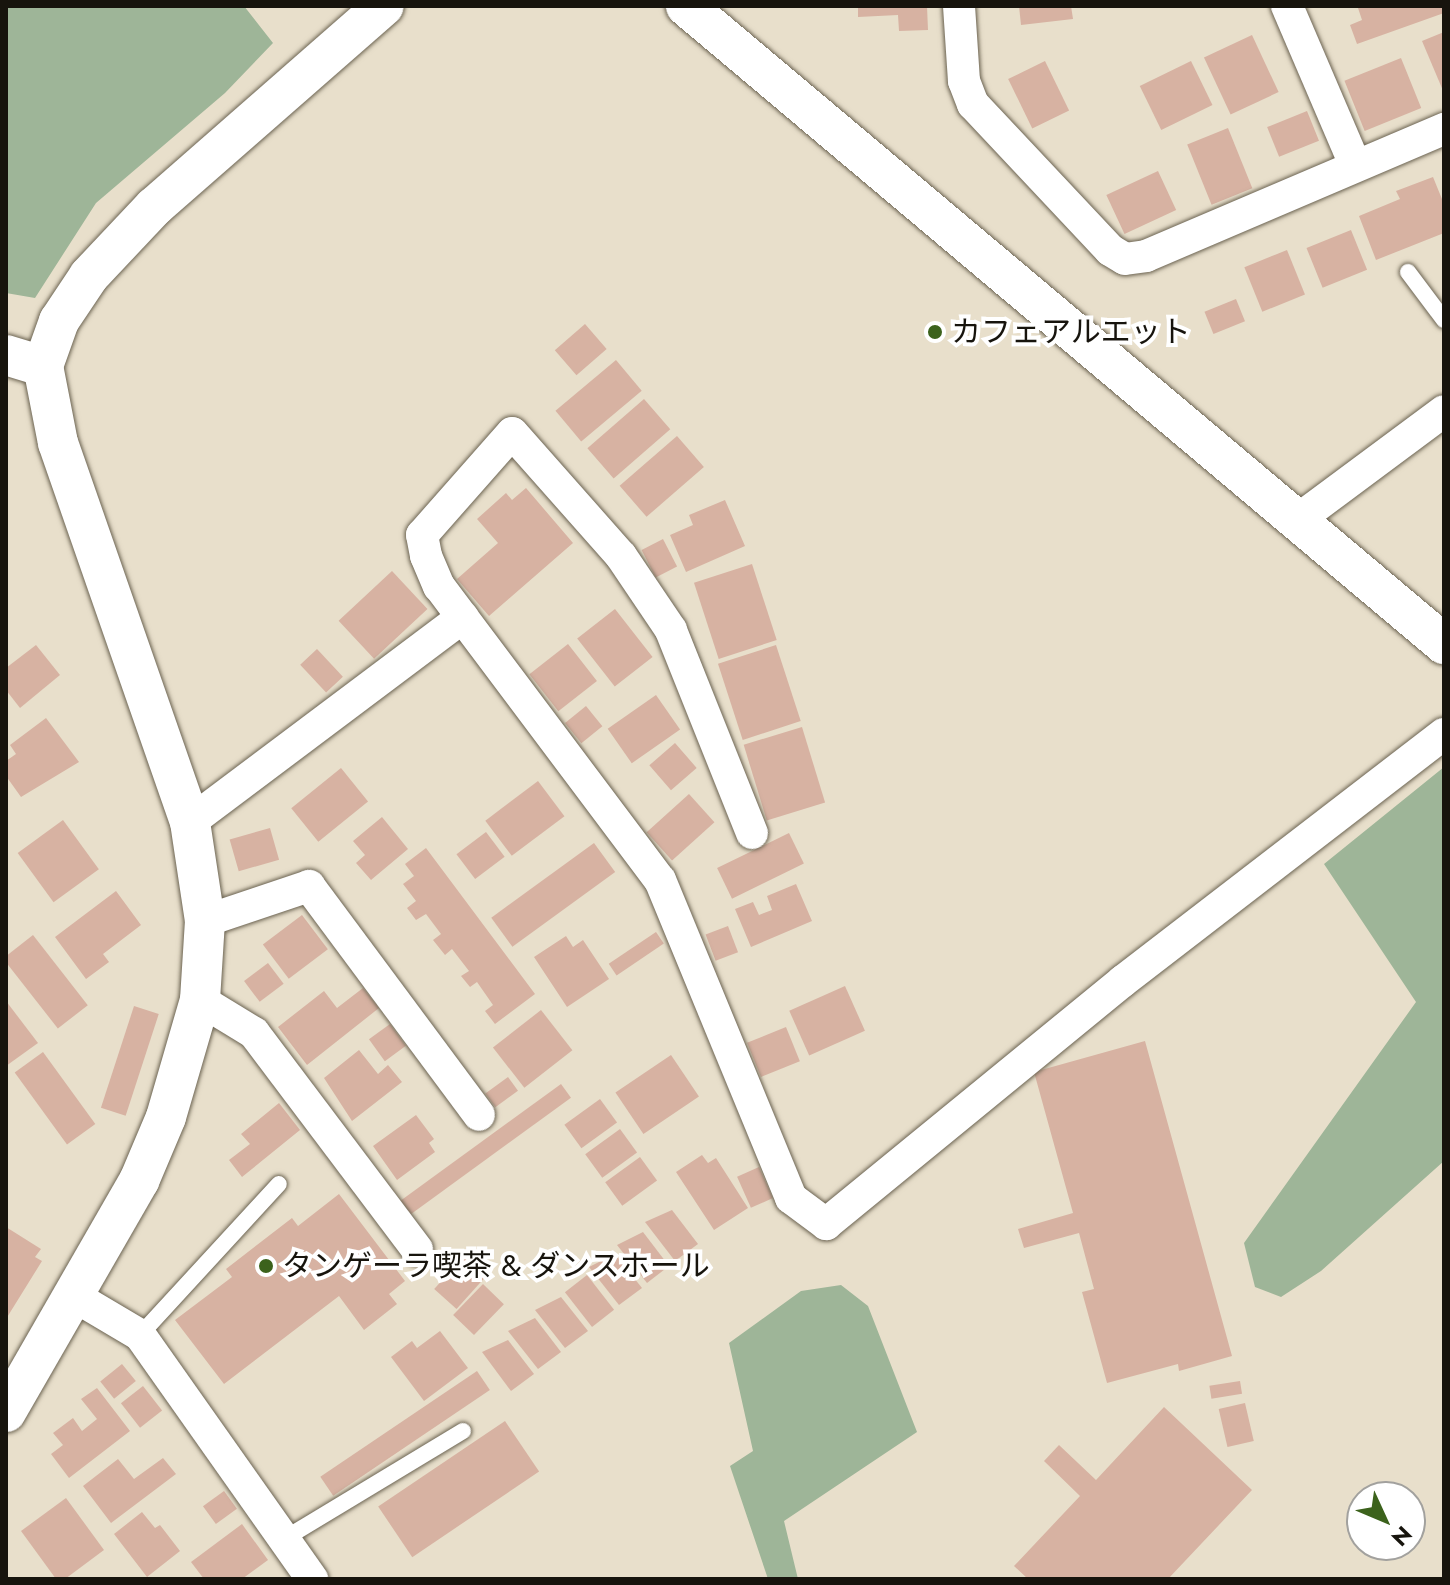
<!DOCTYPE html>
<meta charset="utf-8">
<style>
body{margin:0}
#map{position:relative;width:1450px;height:1585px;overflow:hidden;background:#e8dfcb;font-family:Jost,"Noto Sans JP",sans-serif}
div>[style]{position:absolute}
.forest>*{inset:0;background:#9eb598}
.building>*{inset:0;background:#d7b2a2;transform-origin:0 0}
.roads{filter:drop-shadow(0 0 2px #6b6351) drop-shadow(0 0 2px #6b6351)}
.service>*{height:16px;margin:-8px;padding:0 8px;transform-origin:8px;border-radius:8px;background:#fff}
.minor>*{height:32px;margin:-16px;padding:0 16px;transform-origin:16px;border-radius:16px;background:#fff}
.tertiary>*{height:40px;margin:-20px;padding:0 20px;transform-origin:20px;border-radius:20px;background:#fff}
.dots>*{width:22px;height:22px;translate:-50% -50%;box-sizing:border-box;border:4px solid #fff;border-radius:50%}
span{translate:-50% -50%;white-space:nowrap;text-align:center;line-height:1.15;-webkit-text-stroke:8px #fff;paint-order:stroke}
.poi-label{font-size:30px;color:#17140d}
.left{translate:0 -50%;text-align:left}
.frame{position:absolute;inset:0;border:8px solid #17140d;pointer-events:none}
.north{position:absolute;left:1346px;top:1481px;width:80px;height:80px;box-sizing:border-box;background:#fff;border:2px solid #a2a19e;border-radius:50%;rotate:134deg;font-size:22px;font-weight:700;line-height:32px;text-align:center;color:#17140d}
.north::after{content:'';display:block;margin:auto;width:28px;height:36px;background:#3c621c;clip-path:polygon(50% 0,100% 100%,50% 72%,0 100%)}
</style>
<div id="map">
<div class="forest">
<div style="clip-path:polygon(6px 6px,244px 6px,273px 43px,225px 93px,96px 203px,35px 298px,6px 293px)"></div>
<div style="clip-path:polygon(1444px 767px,1444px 1161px,1321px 1271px,1281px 1297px,1255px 1287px,1244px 1243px,1416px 1002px,1324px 864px)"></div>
<div style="clip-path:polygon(841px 1285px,868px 1306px,917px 1432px,784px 1521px,798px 1579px,768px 1579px,730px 1466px,753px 1451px,729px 1343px,801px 1291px)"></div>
</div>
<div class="building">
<div style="clip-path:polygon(858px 6px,927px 6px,928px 30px,899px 31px,898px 15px,858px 17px)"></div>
<div style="clip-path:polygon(1019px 6px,1071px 6px,1073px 19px,1021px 25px)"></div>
<div style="clip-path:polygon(1363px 6px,1444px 6px,1444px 13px,1357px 44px,1350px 25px,1362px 20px,1358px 8px)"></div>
<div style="clip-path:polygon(1444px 32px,1444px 93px,1422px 41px)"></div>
<div style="left:1252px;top:35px;width:63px;height:53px;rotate:65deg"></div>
<div style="left:1401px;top:58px;width:54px;height:61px;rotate:68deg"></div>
<div style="left:1045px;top:61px;width:55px;height:41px;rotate:64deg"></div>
<div style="left:1191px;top:61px;width:49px;height:57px;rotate:64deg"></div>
<div style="left:1307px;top:111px;width:32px;height:43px;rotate:68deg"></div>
<div style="left:1228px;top:128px;width:65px;height:44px;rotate:68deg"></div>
<div style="left:1158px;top:171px;width:43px;height:57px;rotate:65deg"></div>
<div style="clip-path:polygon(1433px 177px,1444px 204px,1444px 233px,1376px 260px,1359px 216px,1400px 199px,1396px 191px)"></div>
<div style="left:1351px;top:230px;width:43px;height:48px;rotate:68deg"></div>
<div style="left:1287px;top:250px;width:48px;height:46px;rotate:68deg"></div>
<div style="left:1236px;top:299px;width:24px;height:34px;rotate:68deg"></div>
<div style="left:585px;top:324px;width:33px;height:40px;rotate:49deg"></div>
<div style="left:616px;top:360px;width:40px;height:79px;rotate:50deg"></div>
<div style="left:644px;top:399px;width:40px;height:75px;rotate:49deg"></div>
<div style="left:677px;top:436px;width:41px;height:76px;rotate:49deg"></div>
<div style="clip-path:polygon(526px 488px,573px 543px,489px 616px,457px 579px,498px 543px,477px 519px,506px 493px,512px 500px)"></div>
<div style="clip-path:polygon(725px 500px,745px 546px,686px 572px,670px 535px,693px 525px,689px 515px)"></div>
<div style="left:663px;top:539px;width:31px;height:24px;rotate:63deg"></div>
<div style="left:752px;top:564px;width:80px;height:61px;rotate:72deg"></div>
<div style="left:392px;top:571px;width:52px;height:73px;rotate:47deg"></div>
<div style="left:615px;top:609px;width:61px;height:48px;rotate:52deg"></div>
<div style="left:568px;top:644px;width:47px;height:49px;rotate:52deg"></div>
<div style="clip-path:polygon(36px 645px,60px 675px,20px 708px,6px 690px,6px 668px)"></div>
<div style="left:776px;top:645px;width:80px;height:61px;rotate:72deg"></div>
<div style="left:317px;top:649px;width:38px;height:23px;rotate:47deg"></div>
<div style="left:656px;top:695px;width:42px;height:59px;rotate:55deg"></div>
<div style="left:586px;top:706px;width:26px;height:27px;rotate:51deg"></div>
<div style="clip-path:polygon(46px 718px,79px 762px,21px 797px,6px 776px,6px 761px,16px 754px,10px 745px)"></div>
<div style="left:802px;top:727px;width:79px;height:61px;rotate:73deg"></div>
<div style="left:675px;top:743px;width:33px;height:34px;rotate:49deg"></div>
<div style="left:341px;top:768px;width:43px;height:64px;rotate:51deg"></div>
<div style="left:538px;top:781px;width:44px;height:66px;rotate:53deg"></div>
<div style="left:689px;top:794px;width:38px;height:57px;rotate:48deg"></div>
<div style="clip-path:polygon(382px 817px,408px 849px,371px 880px,356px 863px,365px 855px,353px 841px)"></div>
<div style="left:63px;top:820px;width:61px;height:56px;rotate:54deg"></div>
<div style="left:270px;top:828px;width:33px;height:42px;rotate:74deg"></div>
<div style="left:486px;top:832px;width:31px;height:37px;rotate:53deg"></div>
<div style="left:789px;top:833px;width:34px;height:80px;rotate:64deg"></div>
<div style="left:594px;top:843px;width:36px;height:127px;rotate:54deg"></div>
<div style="clip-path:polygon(426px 848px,535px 994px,495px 1024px,485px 1011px,493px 1005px,477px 982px,470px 987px,461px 976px,469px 971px,452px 949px,445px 955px,433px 940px,441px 934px,426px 914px,416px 920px,407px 908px,416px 901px,403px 884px,414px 876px,405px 864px)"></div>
<div style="clip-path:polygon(796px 884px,812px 921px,751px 947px,735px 909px,753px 902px,759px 915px,772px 910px,767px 896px)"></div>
<div style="clip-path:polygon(116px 891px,141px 925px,103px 954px,109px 962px,86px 979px,55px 937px)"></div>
<div style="left:302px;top:915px;width:43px;height:49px;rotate:53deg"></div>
<div style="left:728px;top:926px;width:28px;height:24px;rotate:69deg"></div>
<div style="left:656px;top:932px;width:14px;height:57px;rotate:56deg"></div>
<div style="left:33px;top:935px;width:89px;height:38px;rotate:52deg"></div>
<div style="clip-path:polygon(566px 936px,573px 947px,583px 940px,609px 979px,567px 1007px,534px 957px)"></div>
<div style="left:268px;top:963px;width:26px;height:30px;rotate:53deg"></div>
<div style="left:845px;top:986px;width:49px;height:61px;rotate:66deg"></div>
<div style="clip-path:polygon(363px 988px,379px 1008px,307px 1065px,278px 1027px,324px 991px,337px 1008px)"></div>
<div style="clip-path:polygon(6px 1001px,38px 1043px,6px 1066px)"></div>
<div style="left:134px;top:1006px;width:26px;height:107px;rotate:18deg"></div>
<div style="left:541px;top:1010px;width:51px;height:61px;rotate:52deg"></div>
<div style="left:390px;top:1024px;width:27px;height:26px;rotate:54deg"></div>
<div style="left:786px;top:1027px;width:37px;height:42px;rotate:68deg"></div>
<div style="clip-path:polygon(1145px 1041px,1232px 1356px,1179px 1371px,1178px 1364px,1107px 1383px,1082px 1292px,1094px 1289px,1079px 1233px,1024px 1248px,1018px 1229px,1073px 1213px,1034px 1072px)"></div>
<div style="clip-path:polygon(359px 1050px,378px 1074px,388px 1065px,402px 1082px,352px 1121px,324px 1078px)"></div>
<div style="left:43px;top:1052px;width:89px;height:35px;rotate:54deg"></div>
<div style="left:671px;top:1055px;width:50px;height:67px;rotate:56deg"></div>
<div style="left:508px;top:1077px;width:17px;height:28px;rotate:54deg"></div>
<div style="left:561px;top:1084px;width:17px;height:198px;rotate:54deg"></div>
<div style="left:600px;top:1099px;width:29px;height:44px;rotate:54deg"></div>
<div style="clip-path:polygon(279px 1103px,300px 1130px,242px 1177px,229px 1160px,250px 1144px,241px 1134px)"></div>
<div style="clip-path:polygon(416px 1115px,434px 1139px,429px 1143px,435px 1152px,397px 1180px,373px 1146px)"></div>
<div style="left:620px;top:1129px;width:29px;height:43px;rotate:54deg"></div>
<div style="clip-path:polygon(702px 1155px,708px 1163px,716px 1158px,748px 1208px,714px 1230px,676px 1172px)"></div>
<div style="left:640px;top:1157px;width:29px;height:43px;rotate:54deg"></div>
<div style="left:759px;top:1167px;width:34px;height:24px;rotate:66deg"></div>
<div style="clip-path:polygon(339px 1194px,405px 1281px,389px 1294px,397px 1304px,364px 1330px,339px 1296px,224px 1384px,175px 1320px,232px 1277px,226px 1269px,292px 1218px,298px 1226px)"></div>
<div style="clip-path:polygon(672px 1210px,698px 1244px,675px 1261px,645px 1222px)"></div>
<div style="clip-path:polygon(6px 1227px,41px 1249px,35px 1257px,42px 1261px,6px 1319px)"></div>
<div style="clip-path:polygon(643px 1232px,669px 1266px,647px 1283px,617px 1245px)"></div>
<div style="clip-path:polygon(615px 1254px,642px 1288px,619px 1305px,589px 1267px)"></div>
<div style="left:463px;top:1257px;width:30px;height:43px;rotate:42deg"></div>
<div style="left:587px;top:1275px;width:44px;height:28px;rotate:52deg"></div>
<div style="left:483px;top:1284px;width:29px;height:43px;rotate:44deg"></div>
<div style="clip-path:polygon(561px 1297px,588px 1331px,565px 1348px,535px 1310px)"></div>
<div style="clip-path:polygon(535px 1318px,561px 1352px,538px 1369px,508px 1331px)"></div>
<div style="clip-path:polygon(440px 1331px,468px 1368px,424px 1401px,391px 1357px,412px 1341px,417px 1348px)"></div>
<div style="clip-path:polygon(508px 1340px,534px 1374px,511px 1391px,482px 1352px)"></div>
<div style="left:122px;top:1364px;width:22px;height:28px;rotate:51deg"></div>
<div style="left:477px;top:1371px;width:23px;height:189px;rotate:56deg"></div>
<div style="left:1240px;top:1381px;width:13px;height:31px;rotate:81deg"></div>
<div style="left:143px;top:1386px;width:31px;height:28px;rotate:52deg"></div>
<div style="clip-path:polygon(97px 1388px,130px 1431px,69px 1478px,51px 1454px,63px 1445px,53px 1433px,73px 1418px,82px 1431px,97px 1419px,81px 1399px)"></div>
<div style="left:1245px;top:1403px;width:39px;height:27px;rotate:77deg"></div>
<div style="clip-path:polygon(1164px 1407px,1252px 1490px,1168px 1579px,1028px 1579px,1014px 1566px,1080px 1496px,1044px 1461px,1059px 1445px,1096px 1480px)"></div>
<div style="left:505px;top:1421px;width:61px;height:153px;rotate:56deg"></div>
<div style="clip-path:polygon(163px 1458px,176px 1474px,111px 1523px,83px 1486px,118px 1459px,134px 1479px)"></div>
<div style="left:224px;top:1491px;width:22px;height:26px;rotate:54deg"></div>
<div style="clip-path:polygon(66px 1498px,104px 1550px,65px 1579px,56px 1579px,21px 1531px)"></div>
<div style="clip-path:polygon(142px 1512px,155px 1528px,160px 1525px,180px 1551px,147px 1577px,114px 1534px)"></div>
<div style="clip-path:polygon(242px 1524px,268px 1560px,242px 1579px,204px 1579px,191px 1562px)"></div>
</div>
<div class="roads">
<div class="service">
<div style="left:1408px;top:272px;width:60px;rotate:53.1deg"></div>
<div style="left:140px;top:1335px;width:205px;rotate:-47.4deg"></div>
<div style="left:284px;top:1539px;width:209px;rotate:-31.1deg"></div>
</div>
<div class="minor">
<div style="left:959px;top:6px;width:75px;rotate:86.2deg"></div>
<div style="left:964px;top:81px;width:25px;rotate:69deg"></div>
<div style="left:973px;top:104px;width:200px;rotate:46.8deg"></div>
<div style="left:1110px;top:250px;width:17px;rotate:31deg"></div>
<div style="left:1125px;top:259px;width:21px;rotate:-8deg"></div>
<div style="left:1146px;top:256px;width:324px;rotate:-23.1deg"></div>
<div style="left:1287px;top:6px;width:173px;rotate:66.8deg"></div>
<div style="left:1296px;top:521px;width:184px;rotate:-36.6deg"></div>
<div style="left:190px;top:822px;width:341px;rotate:-36.9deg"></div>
<div style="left:752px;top:833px;width:219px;rotate:-111.8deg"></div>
<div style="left:671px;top:630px;width:89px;rotate:-124deg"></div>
<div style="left:621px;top:556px;width:164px;rotate:-131.5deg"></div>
<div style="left:512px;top:433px;width:136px;rotate:131.4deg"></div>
<div style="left:422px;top:535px;width:21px;rotate:79deg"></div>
<div style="left:426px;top:556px;width:33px;rotate:67deg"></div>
<div style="left:439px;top:586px;width:368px;rotate:53.1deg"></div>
<div style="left:660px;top:880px;width:344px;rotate:67.6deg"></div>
<div style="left:791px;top:1198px;width:44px;rotate:36.6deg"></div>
<div style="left:826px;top:1224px;width:384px;rotate:-39.3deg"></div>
<div style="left:1123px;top:981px;width:405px;rotate:-37.6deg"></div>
<div style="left:205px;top:921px;width:110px;rotate:-18.6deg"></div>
<div style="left:309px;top:886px;width:285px;rotate:53.4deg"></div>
<div style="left:200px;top:1000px;width:63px;rotate:31.4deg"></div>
<div style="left:254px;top:1033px;width:271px;rotate:53deg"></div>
<div style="left:74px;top:1296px;width:77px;rotate:30.6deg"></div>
<div style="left:140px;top:1335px;width:299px;rotate:54.8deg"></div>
</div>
<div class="tertiary">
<div style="left:686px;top:6px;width:991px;rotate:40.09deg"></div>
<div style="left:6px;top:355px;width:39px;rotate:17deg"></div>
<div style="left:6px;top:1412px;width:267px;rotate:-60.1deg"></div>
<div style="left:139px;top:1181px;width:69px;rotate:-67.1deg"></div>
<div style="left:166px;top:1117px;width:122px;rotate:-73.8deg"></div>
<div style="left:200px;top:1000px;width:79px;rotate:-86.4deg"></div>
<div style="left:205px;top:921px;width:100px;rotate:-98.6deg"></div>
<div style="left:190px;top:822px;width:401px;rotate:-109.2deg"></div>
<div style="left:58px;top:443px;width:78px;rotate:-101deg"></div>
<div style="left:43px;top:366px;width:48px;rotate:-70.4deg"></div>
<div style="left:59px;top:321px;width:54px;rotate:-56.3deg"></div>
<div style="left:89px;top:276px;width:95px;rotate:-46.7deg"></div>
<div style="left:154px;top:207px;width:305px;rotate:-41.2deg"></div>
</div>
</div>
<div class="dots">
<div style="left:935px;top:332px;background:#3c621c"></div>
<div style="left:266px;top:1266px;background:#3c621c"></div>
</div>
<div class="poi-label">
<span class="left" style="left:951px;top:332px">カフェアルエット</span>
<span class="left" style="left:282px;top:1266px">タンゲーラ喫茶 &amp; ダンスホール</span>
</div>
<div class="frame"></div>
<div class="north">N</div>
</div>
